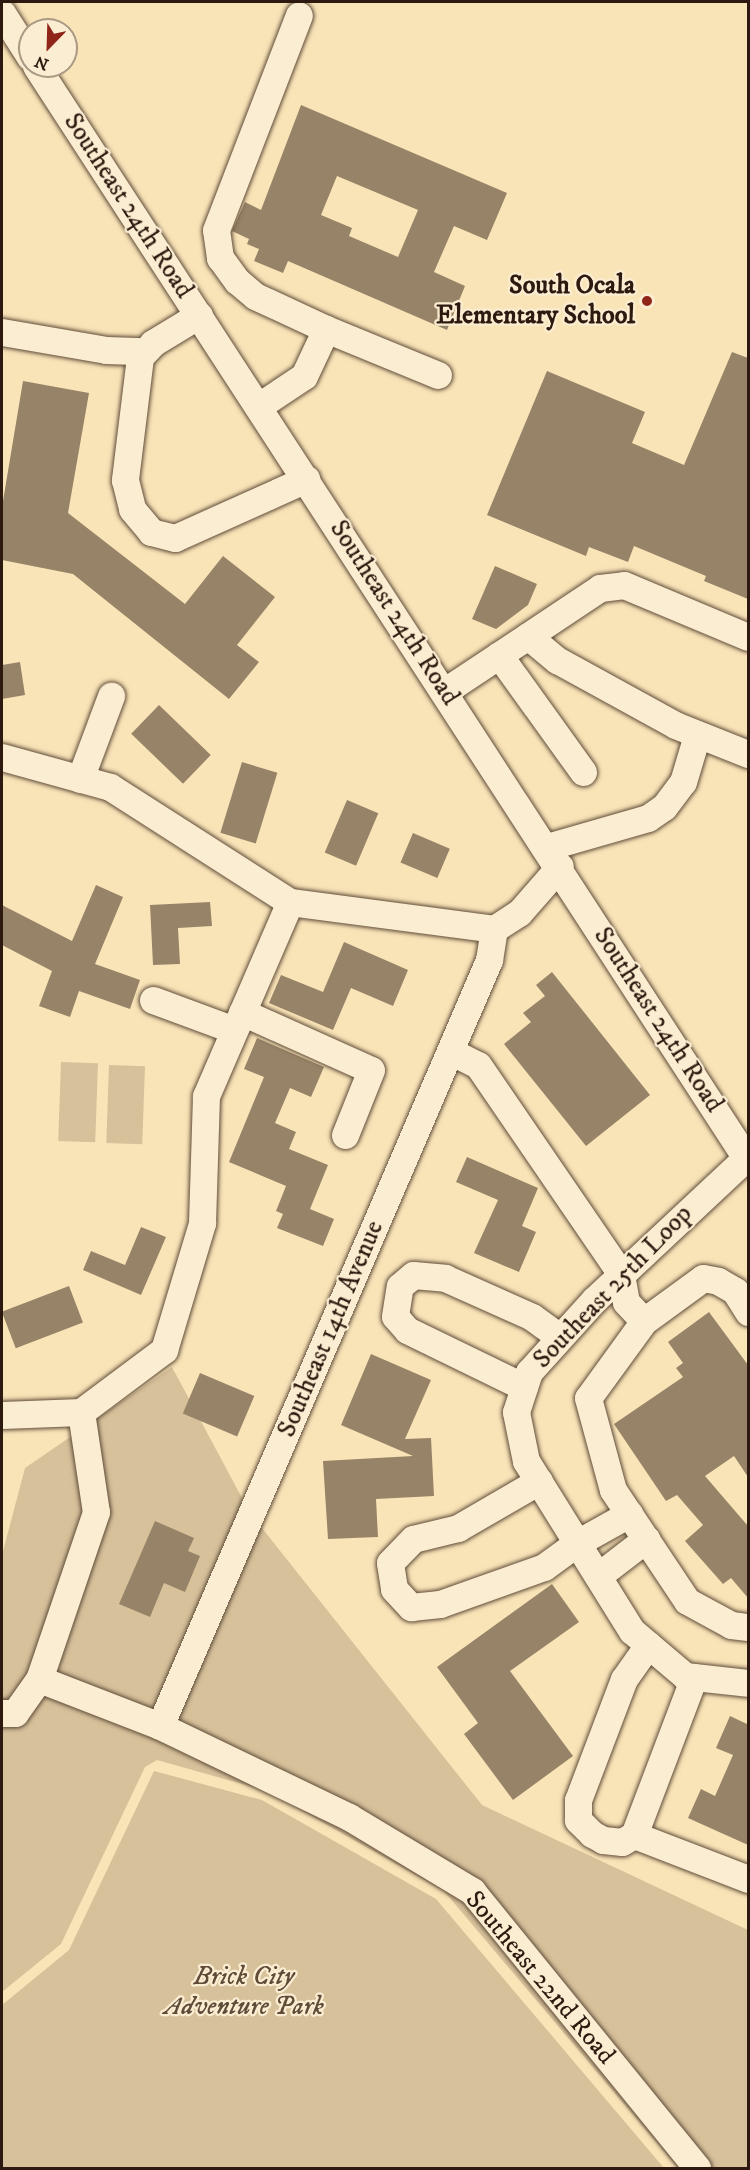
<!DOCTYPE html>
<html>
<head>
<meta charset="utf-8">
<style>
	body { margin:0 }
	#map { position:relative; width:750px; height:2170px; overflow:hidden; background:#f9e4b8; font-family:"IM FELL DW Pica",serif }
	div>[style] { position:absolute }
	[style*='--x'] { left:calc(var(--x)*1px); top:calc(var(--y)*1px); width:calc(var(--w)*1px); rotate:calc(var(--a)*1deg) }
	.green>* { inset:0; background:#d6c19b; transform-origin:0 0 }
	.building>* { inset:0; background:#978367; transform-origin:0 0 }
	.roads { filter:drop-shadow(0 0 2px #604c39) drop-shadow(0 0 2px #604c39) }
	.minor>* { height:27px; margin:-13.5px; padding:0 13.5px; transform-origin:13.5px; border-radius:13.5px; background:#fbedd1 }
	.dots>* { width:16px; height:16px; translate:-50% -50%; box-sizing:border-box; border:3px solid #fbedd1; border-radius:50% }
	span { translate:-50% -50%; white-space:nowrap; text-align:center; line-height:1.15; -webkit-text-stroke:4.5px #fbedd1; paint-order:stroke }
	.street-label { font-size:26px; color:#2d190f }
	.poi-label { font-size:26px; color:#2d190f; font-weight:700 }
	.right { translate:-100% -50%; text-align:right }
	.park-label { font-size:26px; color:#604b39; font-style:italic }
	.frame { position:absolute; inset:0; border:3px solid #2d190f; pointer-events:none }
	.north { position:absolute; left:18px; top:18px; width:60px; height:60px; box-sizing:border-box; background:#fbedd1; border:2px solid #a99883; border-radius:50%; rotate:203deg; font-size:16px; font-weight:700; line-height:24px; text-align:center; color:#2d190f }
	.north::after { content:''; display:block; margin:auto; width:21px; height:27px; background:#8f2418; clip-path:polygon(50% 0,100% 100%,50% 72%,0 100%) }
</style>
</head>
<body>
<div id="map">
	<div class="green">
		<i style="left:61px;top:1062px;width:37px;height:79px;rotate:2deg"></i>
		<i style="left:109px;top:1065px;width:36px;height:78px;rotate:2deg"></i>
		<i style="clip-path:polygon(172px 1367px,250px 1513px,482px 1805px,748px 1930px,748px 2168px,678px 2168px,444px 1891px,267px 1791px,157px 1760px,145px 1767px,61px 1944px,2px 1992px,2px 1555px,25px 1468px)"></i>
		<i style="clip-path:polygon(154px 1771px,262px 1800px,436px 1899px,664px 2168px,2px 2168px,2px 2005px,69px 1950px)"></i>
	</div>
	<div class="building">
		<i style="clip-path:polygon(evenodd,301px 105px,507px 193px,487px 240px,454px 226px,434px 272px,465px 286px,447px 330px,288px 261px,283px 273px,254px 261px,259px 249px,247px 244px,249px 239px,232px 231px,245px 202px,261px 210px,301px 105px,337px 176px,418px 210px,398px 257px,349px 236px,352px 228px,321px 215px,337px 176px)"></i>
		<i style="clip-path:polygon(732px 352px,748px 358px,748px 599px,704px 581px,706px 576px,634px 546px,628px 562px,589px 547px,586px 556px,487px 515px,547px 371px,645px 412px,632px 443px,684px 465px)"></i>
		<i style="clip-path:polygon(23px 381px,89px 393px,68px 513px,185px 604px,223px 556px,275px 597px,237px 645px,259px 662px,229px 699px,73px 574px,2px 560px,2px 507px)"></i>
		<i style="clip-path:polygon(495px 566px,537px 584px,528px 605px,496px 629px,472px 619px)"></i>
		<i style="clip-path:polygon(20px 662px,25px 695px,2px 699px,2px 665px)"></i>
		<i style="left:159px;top:705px;width:72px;height:40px;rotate:44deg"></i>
		<i style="left:242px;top:762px;width:37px;height:74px;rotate:17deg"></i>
		<i style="left:347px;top:800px;width:34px;height:57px;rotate:23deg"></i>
		<i style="left:413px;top:833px;width:40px;height:32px;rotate:23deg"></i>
		<i style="clip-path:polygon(96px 885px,123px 897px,95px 964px,140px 980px,130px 1009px,79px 991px,70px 1017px,39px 1006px,52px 971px,2px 945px,2px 905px,72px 941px)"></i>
		<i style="clip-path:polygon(210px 902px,212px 926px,178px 928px,180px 964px,153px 965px,150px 905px)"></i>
		<i style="clip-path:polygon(344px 942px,408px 970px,393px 1006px,351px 988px,333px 1030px,269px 1003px,281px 975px,323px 992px)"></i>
		<i style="clip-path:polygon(552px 972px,650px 1095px,586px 1146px,504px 1044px,531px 1022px,523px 1013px,545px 996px,536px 985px)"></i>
		<i style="clip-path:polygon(257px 1038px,324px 1067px,311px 1097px,290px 1088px,275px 1123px,296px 1132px,289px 1149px,328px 1165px,310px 1209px,334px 1219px,323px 1246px,277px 1228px,283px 1214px,276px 1211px,286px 1186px,229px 1162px,264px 1077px,244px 1069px)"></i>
		<i style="clip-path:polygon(467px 1157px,538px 1188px,522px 1226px,536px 1232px,519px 1272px,474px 1253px,498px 1200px,456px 1182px)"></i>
		<i style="clip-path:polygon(141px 1227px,166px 1237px,141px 1295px,83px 1270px,91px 1251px,125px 1265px)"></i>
		<i style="left:69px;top:1286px;width:39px;height:72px;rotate:69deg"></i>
		<i style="clip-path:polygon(709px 1312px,748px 1365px,748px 1477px,734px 1456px,705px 1476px,748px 1526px,748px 1598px,731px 1578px,723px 1584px,685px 1541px,703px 1525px,677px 1495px,666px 1501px,614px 1424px,683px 1377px,676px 1368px,683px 1363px,668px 1342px)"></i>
		<i style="clip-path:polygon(371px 1354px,431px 1380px,405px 1439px,431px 1438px,434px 1496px,376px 1499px,378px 1537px,328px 1539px,323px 1461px,413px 1456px,341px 1425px)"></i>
		<i style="left:200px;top:1373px;width:59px;height:44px;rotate:23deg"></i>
		<i style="clip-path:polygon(155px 1521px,194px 1538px,188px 1551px,200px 1556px,185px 1592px,164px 1583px,150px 1617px,119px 1604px)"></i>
		<i style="clip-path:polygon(552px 1584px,579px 1622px,510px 1671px,573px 1756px,513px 1800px,464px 1734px,478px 1723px,437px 1667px)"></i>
		<i style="clip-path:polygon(730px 1716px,747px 1724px,748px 1721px,748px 1845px,688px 1818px,701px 1789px,715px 1796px,733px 1755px,716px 1748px)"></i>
	</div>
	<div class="roads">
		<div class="minor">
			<i style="--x:2;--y:13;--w:52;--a:57.5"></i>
			<i style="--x:36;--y:66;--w:1306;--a:56.97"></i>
			<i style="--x:199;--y:315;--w:54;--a:148.7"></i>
			<i style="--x:153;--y:343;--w:19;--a:133"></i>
			<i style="--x:140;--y:357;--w:124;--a:97"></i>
			<i style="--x:125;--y:480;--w:30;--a:76"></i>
			<i style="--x:132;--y:509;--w:30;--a:50"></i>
			<i style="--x:151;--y:532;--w:25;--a:14"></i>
			<i style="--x:175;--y:538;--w:144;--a:-24.2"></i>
			<i style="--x:326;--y:329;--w:121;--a:22.3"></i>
			<i style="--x:2;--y:332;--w:106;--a:9.8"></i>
			<i style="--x:106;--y:350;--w:38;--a:2"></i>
			<i style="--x:259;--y:406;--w:54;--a:-33.7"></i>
			<i style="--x:304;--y:376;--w:52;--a:-64.9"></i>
			<i style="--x:326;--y:329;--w:78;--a:-155.1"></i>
			<i style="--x:255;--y:296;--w:23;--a:-140"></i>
			<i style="--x:237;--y:281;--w:29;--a:-126"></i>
			<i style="--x:220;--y:258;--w:28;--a:-98"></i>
			<i style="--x:216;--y:230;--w:230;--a:-68.9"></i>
			<i style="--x:528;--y:636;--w:38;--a:40"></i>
			<i style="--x:557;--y:660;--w:135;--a:28.8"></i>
			<i style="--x:675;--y:725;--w:79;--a:21.7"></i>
			<i style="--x:499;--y:655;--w:144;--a:54.3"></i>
			<i style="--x:445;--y:691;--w:186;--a:-33.6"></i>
			<i style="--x:600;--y:588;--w:24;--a:-7"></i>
			<i style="--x:624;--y:585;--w:134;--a:22.8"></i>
			<i style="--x:2;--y:757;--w:112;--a:15.5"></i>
			<i style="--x:110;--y:787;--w:214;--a:32.6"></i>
			<i style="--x:290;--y:902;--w:206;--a:7.5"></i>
			<i style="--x:494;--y:929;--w:30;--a:-33"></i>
			<i style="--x:519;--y:913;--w:62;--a:-48.9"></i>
			<i style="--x:80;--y:779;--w:89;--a:-69.5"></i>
			<i style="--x:547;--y:847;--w:105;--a:-16"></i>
			<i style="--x:648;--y:818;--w:19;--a:-35"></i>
			<i style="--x:664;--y:807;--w:31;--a:-53"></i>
			<i style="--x:683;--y:782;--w:49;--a:-73.4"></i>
			<i style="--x:153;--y:1000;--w:86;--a:20.3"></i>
			<i style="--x:242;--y:1012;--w:141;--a:24.2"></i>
			<i style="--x:371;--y:1070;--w:70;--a:111.8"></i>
			<i style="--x:450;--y:1051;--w:31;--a:27"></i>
			<i style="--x:478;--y:1065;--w:253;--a:55.6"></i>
			<i style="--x:621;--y:1274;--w:28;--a:80"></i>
			<i style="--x:626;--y:1302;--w:26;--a:47"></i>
			<i style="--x:644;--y:1321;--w:95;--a:126"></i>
			<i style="--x:588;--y:1398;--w:95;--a:74.8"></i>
			<i style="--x:613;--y:1490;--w:133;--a:56.3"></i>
			<i style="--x:687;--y:1601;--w:50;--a:28.6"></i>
			<i style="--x:731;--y:1625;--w:17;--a:7"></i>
			<i style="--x:748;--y:1156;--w:211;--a:136.9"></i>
			<i style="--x:594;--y:1300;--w:97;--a:132.1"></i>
			<i style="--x:529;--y:1372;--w:42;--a:108"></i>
			<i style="--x:516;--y:1412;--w:50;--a:78.5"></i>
			<i style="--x:526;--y:1461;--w:200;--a:58.1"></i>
			<i style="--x:632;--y:1631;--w:70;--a:40.3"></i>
			<i style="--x:685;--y:1676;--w:63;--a:6.3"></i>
			<i style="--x:644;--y:1321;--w:73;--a:-36.1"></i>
			<i style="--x:703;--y:1278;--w:15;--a:11"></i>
			<i style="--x:718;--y:1281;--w:20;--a:30"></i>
			<i style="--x:735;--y:1291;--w:25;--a:58"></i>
			<i style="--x:524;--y:1387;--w:130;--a:-154"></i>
			<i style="--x:407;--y:1330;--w:18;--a:-131"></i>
			<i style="--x:395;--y:1316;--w:30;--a:-81"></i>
			<i style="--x:400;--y:1286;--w:17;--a:-40"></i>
			<i style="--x:413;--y:1275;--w:32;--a:5"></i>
			<i style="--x:445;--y:1278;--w:95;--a:24.1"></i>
			<i style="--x:532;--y:1317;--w:34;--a:36"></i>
			<i style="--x:81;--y:1412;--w:101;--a:81.5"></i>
			<i style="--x:96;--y:1512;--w:176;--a:108.8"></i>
			<i style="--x:39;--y:1679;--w:130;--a:21.2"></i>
			<i style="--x:160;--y:1726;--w:210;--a:25.7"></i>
			<i style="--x:349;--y:1817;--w:144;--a:31"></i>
			<i style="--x:472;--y:1891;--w:357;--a:50.9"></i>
			<i style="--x:2;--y:1415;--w:79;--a:-2.2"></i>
			<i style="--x:81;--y:1412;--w:104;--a:-36.8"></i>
			<i style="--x:164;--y:1350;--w:133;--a:-73.3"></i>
			<i style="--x:202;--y:1223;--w:127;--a:-88.2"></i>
			<i style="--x:206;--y:1096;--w:211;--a:-66.6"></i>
			<i style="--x:539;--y:1481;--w:94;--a:149.9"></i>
			<i style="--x:458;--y:1528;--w:46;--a:166.3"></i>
			<i style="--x:413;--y:1539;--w:33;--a:134"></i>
			<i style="--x:390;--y:1563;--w:26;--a:81"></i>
			<i style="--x:394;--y:1589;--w:25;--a:47"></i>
			<i style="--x:411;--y:1607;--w:29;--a:-6"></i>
			<i style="--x:440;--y:1604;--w:110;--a:-19.6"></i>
			<i style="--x:544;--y:1567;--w:41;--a:-36"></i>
			<i style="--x:577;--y:1543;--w:60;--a:-29.1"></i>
			<i style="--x:598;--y:1576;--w:61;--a:-37.6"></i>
			<i style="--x:694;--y:1677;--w:169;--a:110.8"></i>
			<i style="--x:634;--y:1835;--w:122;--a:21.1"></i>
			<i style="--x:2;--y:1713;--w:13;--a:0"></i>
			<i style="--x:15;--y:1713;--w:42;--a:-54.8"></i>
			<i style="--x:160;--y:1726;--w:834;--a:-66.76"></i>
			<i style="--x:489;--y:960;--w:31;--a:-81"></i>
			<i style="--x:634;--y:1835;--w:14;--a:150"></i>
			<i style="--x:622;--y:1842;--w:19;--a:-174"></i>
			<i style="--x:603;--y:1840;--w:13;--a:-151"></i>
			<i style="--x:592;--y:1834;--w:20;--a:-135"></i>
			<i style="--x:578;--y:1820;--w:20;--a:-90"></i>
			<i style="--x:578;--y:1800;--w:129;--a:-69.2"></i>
			<i style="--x:624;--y:1679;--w:42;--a:-54.8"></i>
		</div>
	</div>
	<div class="dots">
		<i style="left:647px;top:301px;background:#8f2418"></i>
	</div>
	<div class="street-label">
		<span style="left:128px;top:206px;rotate:57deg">Southeast 24th Road</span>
		<span style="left:394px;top:613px;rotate:57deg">Southeast 24th Road</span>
		<span style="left:658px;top:1020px;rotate:57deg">Southeast 24th Road</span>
		<span style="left:613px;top:1287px;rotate:-46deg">Southeast 25th Loop</span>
		<span style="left:331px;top:1329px;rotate:-67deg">Southeast 14th Avenue</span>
		<span style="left:540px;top:1978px;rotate:50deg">Southeast 22nd Road</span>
	</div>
	<div class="poi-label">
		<span class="right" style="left:635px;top:301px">South Ocala<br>Elementary School</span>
	</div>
	<div class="park-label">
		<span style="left:244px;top:1992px">Brick City<br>Adventure Park</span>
	</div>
	<div class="frame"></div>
	<div class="north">N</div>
</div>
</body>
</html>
